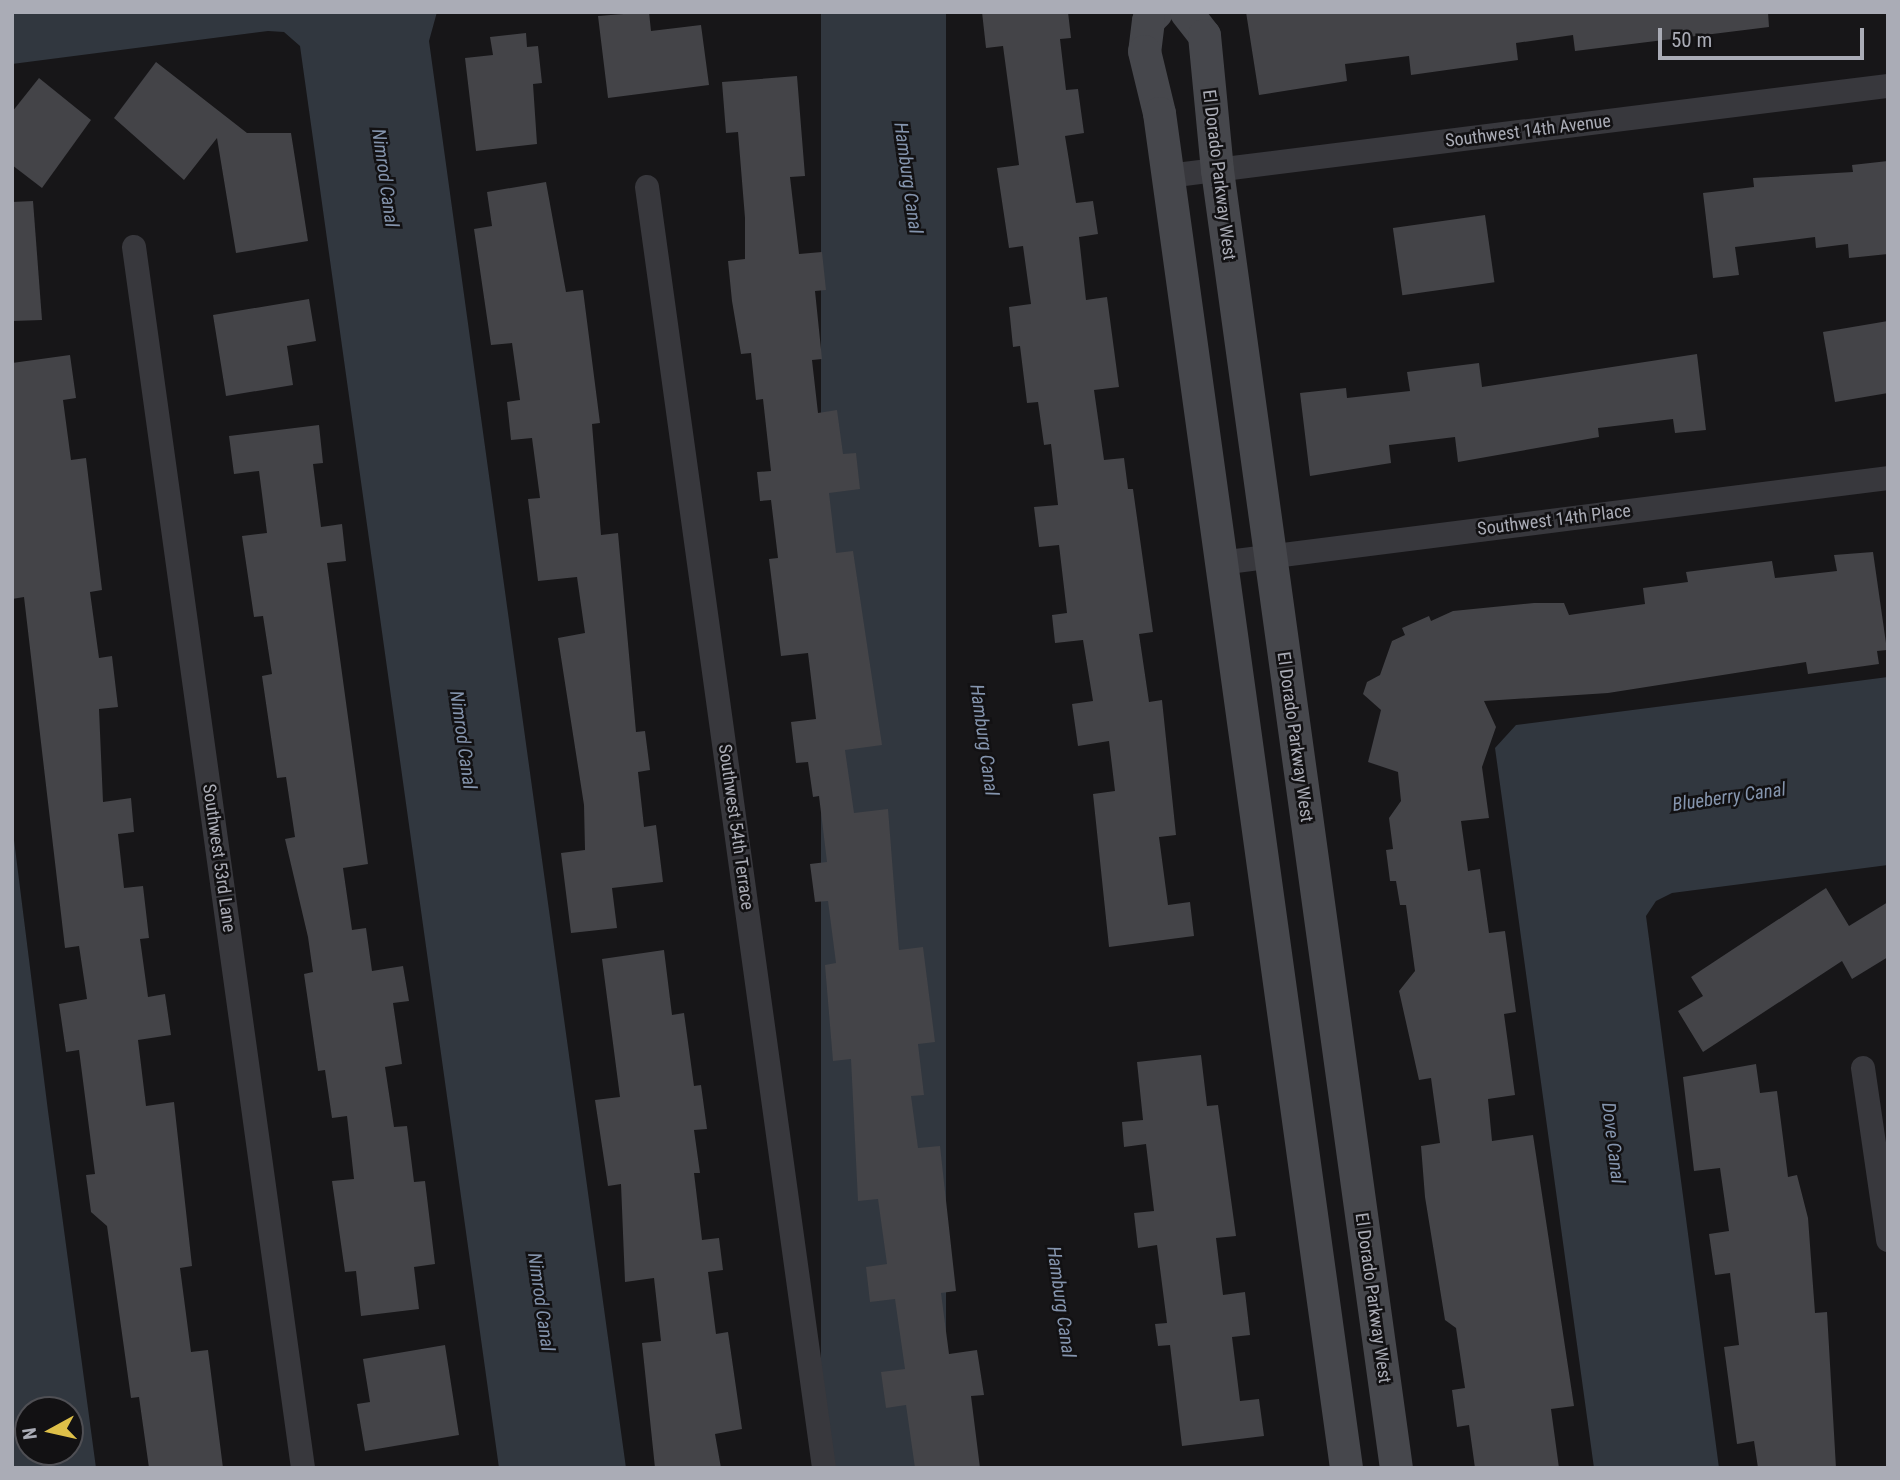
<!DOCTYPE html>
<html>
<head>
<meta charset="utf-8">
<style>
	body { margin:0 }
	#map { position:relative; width:1900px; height:1480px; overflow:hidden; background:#171618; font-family:"Roboto Condensed",sans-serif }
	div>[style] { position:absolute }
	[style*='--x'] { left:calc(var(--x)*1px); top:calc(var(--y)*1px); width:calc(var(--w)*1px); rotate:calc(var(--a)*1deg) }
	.water>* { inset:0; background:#31373f; transform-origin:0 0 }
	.building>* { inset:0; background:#444448; transform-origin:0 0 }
	.street>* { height:24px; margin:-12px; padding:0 12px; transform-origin:12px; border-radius:12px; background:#38383d }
	.secondary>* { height:33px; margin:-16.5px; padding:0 16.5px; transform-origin:16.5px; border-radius:16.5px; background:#46474c }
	span { translate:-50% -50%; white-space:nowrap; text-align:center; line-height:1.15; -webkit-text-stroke:5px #121113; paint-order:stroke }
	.street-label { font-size:18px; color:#aaacb6 }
	.water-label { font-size:19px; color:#8595ae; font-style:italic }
	.frame { position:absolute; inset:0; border:14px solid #aaacb6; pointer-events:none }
	.north { position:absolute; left:14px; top:1396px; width:70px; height:70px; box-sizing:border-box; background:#121113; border:2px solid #4f4f54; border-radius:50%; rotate:262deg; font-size:19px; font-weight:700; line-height:28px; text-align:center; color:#aaacb6 }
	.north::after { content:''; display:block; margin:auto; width:24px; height:32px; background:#dec049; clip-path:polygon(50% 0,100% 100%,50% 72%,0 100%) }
	.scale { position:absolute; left:1658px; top:28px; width:206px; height:32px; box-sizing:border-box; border:4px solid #aaacb6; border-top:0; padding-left:9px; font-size:21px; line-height:24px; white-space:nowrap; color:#aaacb6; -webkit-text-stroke:5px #121113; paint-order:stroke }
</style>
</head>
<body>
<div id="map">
	<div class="water">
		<i style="clip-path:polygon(12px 12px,437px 12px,429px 41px,626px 1468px,499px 1468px,300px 46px,284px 32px,268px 31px,12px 64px)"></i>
		<i style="left:821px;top:12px;width:125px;height:1470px"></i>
		<i style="clip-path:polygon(1888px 677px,1888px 865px,1672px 893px,1656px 901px,1646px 916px,1719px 1468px,1594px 1468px,1495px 748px,1516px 725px)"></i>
		<i style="clip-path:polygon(evenodd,12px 824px,48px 1111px,96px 1468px,12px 1468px,12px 824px,28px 1410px,70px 1410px,70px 1452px,28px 1452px,28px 1410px)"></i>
	</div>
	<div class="building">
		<i style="clip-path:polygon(649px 12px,651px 31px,701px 25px,709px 85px,608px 98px,598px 16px)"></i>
		<i style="clip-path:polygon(982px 12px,1068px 12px,1071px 38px,1060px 39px,1066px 90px,1078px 89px,1084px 133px,1065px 136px,1076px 203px,1093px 201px,1098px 234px,1079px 237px,1086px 300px,1107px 297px,1119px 387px,1094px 390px,1104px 460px,1124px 458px,1128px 489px,1133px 489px,1153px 632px,1139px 634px,1149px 702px,1162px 700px,1176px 835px,1159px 837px,1168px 905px,1190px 902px,1194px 936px,1109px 947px,1093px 794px,1115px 791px,1109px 741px,1078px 746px,1072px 704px,1093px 701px,1083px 640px,1055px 643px,1052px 615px,1067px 613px,1059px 545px,1039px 547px,1034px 507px,1058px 505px,1051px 444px,1044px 445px,1038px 402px,1027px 403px,1020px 346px,1013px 347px,1009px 307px,1031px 304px,1023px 246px,1009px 248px,997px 168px,1019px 165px,1003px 46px,986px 48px)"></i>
		<i style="clip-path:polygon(1246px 12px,1768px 12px,1769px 27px,1575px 51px,1573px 35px,1516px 43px,1518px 60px,1411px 75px,1409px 56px,1345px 64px,1347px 81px,1259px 95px)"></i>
		<i style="clip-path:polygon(526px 33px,527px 47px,538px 46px,542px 83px,533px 84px,537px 144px,476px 151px,465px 58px,493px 55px,490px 37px)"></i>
		<i style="clip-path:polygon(156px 62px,247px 133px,291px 133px,308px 241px,236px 253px,217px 138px,184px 180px,114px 118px)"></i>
		<i style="clip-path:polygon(797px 76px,805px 176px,790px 177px,799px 254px,822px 252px,826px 290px,815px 291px,822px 359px,812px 360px,818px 413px,837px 410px,843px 454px,856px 453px,860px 489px,829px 493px,836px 553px,853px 551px,882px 745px,845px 750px,854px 813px,888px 809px,899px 950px,923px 947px,935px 1042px,918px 1044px,924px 1095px,911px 1096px,918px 1148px,940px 1146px,956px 1291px,941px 1293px,949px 1354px,977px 1350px,984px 1395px,971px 1396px,980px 1468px,915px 1468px,906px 1405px,886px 1408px,881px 1372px,905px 1369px,895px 1299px,870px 1302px,866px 1267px,887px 1264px,878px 1199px,858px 1201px,851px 1059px,833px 1061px,825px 965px,836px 963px,828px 901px,815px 902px,810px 864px,827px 862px,819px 796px,813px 797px,808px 762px,796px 763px,791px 722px,816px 719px,808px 653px,781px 656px,769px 559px,778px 558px,771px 500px,760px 501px,757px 472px,771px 471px,763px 399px,756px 400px,751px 353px,741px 354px,732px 301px,728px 261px,745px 259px,745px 218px,738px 132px,726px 133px,722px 82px)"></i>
		<i style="clip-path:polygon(39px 78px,91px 120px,42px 188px,12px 165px,12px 112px)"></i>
		<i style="clip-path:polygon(1888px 161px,1888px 254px,1849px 258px,1848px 244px,1816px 248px,1815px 237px,1735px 247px,1739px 275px,1713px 278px,1703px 193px,1754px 187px,1753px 178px,1853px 172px,1852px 165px)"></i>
		<i style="clip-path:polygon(546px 182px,566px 292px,583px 290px,600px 423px,592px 424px,601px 535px,618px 533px,636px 732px,645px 731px,650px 770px,638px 772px,644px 827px,656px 825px,663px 882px,612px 888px,617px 928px,571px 933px,561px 853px,585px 850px,584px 805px,558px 638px,585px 633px,577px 577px,538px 581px,528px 499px,540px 498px,532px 438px,511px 440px,507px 402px,520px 400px,512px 343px,491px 345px,474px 229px,492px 226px,487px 192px)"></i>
		<i style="clip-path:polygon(33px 201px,42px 320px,12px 321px,12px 202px)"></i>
		<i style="left:1485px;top:215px;width:68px;height:93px;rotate:82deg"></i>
		<i style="clip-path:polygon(309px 299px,316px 341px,287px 346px,293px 385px,226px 396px,213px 315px)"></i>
		<i style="clip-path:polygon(1888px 321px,1888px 393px,1835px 402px,1823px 332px)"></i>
		<i style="clip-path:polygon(1697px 354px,1706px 430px,1675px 433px,1673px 419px,1598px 428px,1599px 437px,1458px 462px,1455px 437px,1389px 445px,1391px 463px,1310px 476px,1300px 393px,1346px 388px,1347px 398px,1410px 391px,1407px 372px,1479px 363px,1482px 387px)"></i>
		<i style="clip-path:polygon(70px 355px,76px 398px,63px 400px,71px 460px,86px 458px,102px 590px,90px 592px,99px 658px,112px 656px,118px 707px,99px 709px,103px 802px,131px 798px,134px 832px,118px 834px,124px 888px,143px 886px,149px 938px,140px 939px,148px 997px,165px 994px,171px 1035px,138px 1040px,146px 1106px,174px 1102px,192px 1266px,180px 1268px,191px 1352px,208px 1350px,223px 1468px,149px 1468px,139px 1397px,131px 1398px,107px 1226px,91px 1212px,86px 1175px,95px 1174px,79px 1050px,66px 1052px,59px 1004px,87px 999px,79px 946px,65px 948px,24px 597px,12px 599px,12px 363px)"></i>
		<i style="clip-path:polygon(319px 425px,323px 463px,313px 464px,321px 527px,342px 524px,346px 561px,327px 563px,368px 864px,343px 868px,352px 930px,366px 928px,372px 971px,403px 966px,409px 1001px,393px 1003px,402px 1064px,385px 1067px,394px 1127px,407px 1126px,414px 1182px,425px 1181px,435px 1264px,414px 1267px,419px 1309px,361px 1316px,356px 1271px,345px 1272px,332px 1181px,354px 1179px,347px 1116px,332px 1118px,325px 1070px,318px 1071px,304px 974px,313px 972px,308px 937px,285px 839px,295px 837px,286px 777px,277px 778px,262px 676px,272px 674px,263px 616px,254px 617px,242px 536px,267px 533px,259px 471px,234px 474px,229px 436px)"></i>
		<i style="clip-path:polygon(1873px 552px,1887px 650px,1877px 651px,1879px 664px,1808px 674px,1806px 662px,1608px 693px,1484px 701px,1496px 727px,1482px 767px,1489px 818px,1461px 821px,1468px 871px,1480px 869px,1489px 933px,1505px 931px,1516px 1012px,1504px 1014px,1515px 1095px,1488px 1099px,1492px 1141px,1533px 1135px,1574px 1406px,1551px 1409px,1559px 1468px,1475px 1468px,1469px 1425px,1457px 1427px,1452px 1390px,1465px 1388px,1456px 1328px,1445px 1320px,1425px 1197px,1421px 1146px,1440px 1143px,1431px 1078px,1419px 1080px,1399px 991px,1415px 971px,1406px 905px,1400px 905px,1396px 881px,1390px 881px,1386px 850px,1393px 849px,1389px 818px,1401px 801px,1398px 772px,1368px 762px,1381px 710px,1363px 694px,1367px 682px,1380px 675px,1392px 641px,1405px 635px,1402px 628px,1429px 616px,1431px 621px,1453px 611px,1534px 603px,1564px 603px,1569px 615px,1645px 604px,1643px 588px,1688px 582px,1686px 572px,1772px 561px,1775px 578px,1811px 574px,1837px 571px,1834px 555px)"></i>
		<i style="clip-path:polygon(1826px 888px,1849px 926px,1888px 902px,1888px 957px,1852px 979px,1842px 961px,1703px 1052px,1678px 1011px,1703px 996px,1691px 977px)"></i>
		<i style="clip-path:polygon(664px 950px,672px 1015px,684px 1013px,694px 1086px,701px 1085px,707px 1129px,694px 1130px,700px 1173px,694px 1173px,702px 1240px,719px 1238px,723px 1270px,708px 1272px,716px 1334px,728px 1332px,742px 1429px,715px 1434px,721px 1468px,655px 1468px,642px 1343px,661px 1341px,654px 1278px,625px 1282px,621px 1184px,608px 1186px,595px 1100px,620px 1097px,602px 959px)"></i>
		<i style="clip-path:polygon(1201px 1055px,1207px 1106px,1218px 1105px,1236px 1236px,1216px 1238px,1223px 1295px,1245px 1292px,1250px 1335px,1232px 1337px,1240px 1401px,1259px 1399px,1264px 1436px,1182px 1446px,1170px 1345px,1158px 1346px,1155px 1324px,1167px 1323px,1157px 1245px,1138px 1248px,1134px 1213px,1154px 1211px,1146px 1144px,1124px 1147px,1122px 1122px,1143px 1120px,1137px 1062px)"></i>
		<i style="clip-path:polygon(1756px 1064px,1760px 1093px,1777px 1091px,1788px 1177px,1797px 1175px,1808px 1218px,1815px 1313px,1827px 1312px,1836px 1468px,1758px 1468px,1754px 1441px,1737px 1444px,1724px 1347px,1739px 1345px,1730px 1273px,1715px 1275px,1709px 1234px,1729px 1231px,1720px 1168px,1694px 1171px,1683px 1077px)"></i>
		<i style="clip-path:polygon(445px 1345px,459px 1435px,365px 1451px,357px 1404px,370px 1402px,363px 1359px)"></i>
	</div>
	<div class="street">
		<i style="--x:1168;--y:176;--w:726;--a:-7.13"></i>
		<i style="--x:647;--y:187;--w:1293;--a:82.13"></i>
		<i style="--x:134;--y:247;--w:1233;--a:82.12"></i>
		<i style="--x:1220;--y:563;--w:673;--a:-7.25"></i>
		<i style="--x:1863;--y:1068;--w:174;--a:81.7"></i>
	</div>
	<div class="secondary">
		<i style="--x:1156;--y:12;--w:11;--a:135"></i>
		<i style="--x:1148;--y:20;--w:31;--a:97"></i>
		<i style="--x:1144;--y:51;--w:64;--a:76.4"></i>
		<i style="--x:1159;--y:113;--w:1368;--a:82.14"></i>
		<i style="--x:1186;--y:12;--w:29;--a:52"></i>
		<i style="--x:1204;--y:35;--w:136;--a:84.5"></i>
		<i style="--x:1217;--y:170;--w:1310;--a:82.15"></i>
	</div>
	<div class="street-label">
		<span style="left:1528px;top:131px;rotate:-7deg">Southwest 14th Avenue</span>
		<span style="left:1219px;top:175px;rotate:83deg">El Dorado Parkway West</span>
		<span style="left:1554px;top:520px;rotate:-7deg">Southwest 14th Place</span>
		<span style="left:1295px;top:737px;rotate:82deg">El Dorado Parkway West</span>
		<span style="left:736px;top:827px;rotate:82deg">Southwest 54th Terrace</span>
		<span style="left:219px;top:858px;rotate:82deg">Southwest 53rd Lane</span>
		<span style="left:1373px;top:1298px;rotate:82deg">El Dorado Parkway West</span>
	</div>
	<div class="water-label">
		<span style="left:385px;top:178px;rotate:82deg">Nimrod Canal</span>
		<span style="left:908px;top:178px;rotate:82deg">Hamburg Canal</span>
		<span style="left:463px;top:740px;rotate:82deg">Nimrod Canal</span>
		<span style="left:984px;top:740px;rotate:82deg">Hamburg Canal</span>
		<span style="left:1729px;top:797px;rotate:-8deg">Blueberry Canal</span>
		<span style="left:1613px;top:1143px;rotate:83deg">Dove Canal</span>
		<span style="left:541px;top:1302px;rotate:82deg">Nimrod Canal</span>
		<span style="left:1061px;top:1302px;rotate:82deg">Hamburg Canal</span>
	</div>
	<div class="frame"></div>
	<div class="north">N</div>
	<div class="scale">50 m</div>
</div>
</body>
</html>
